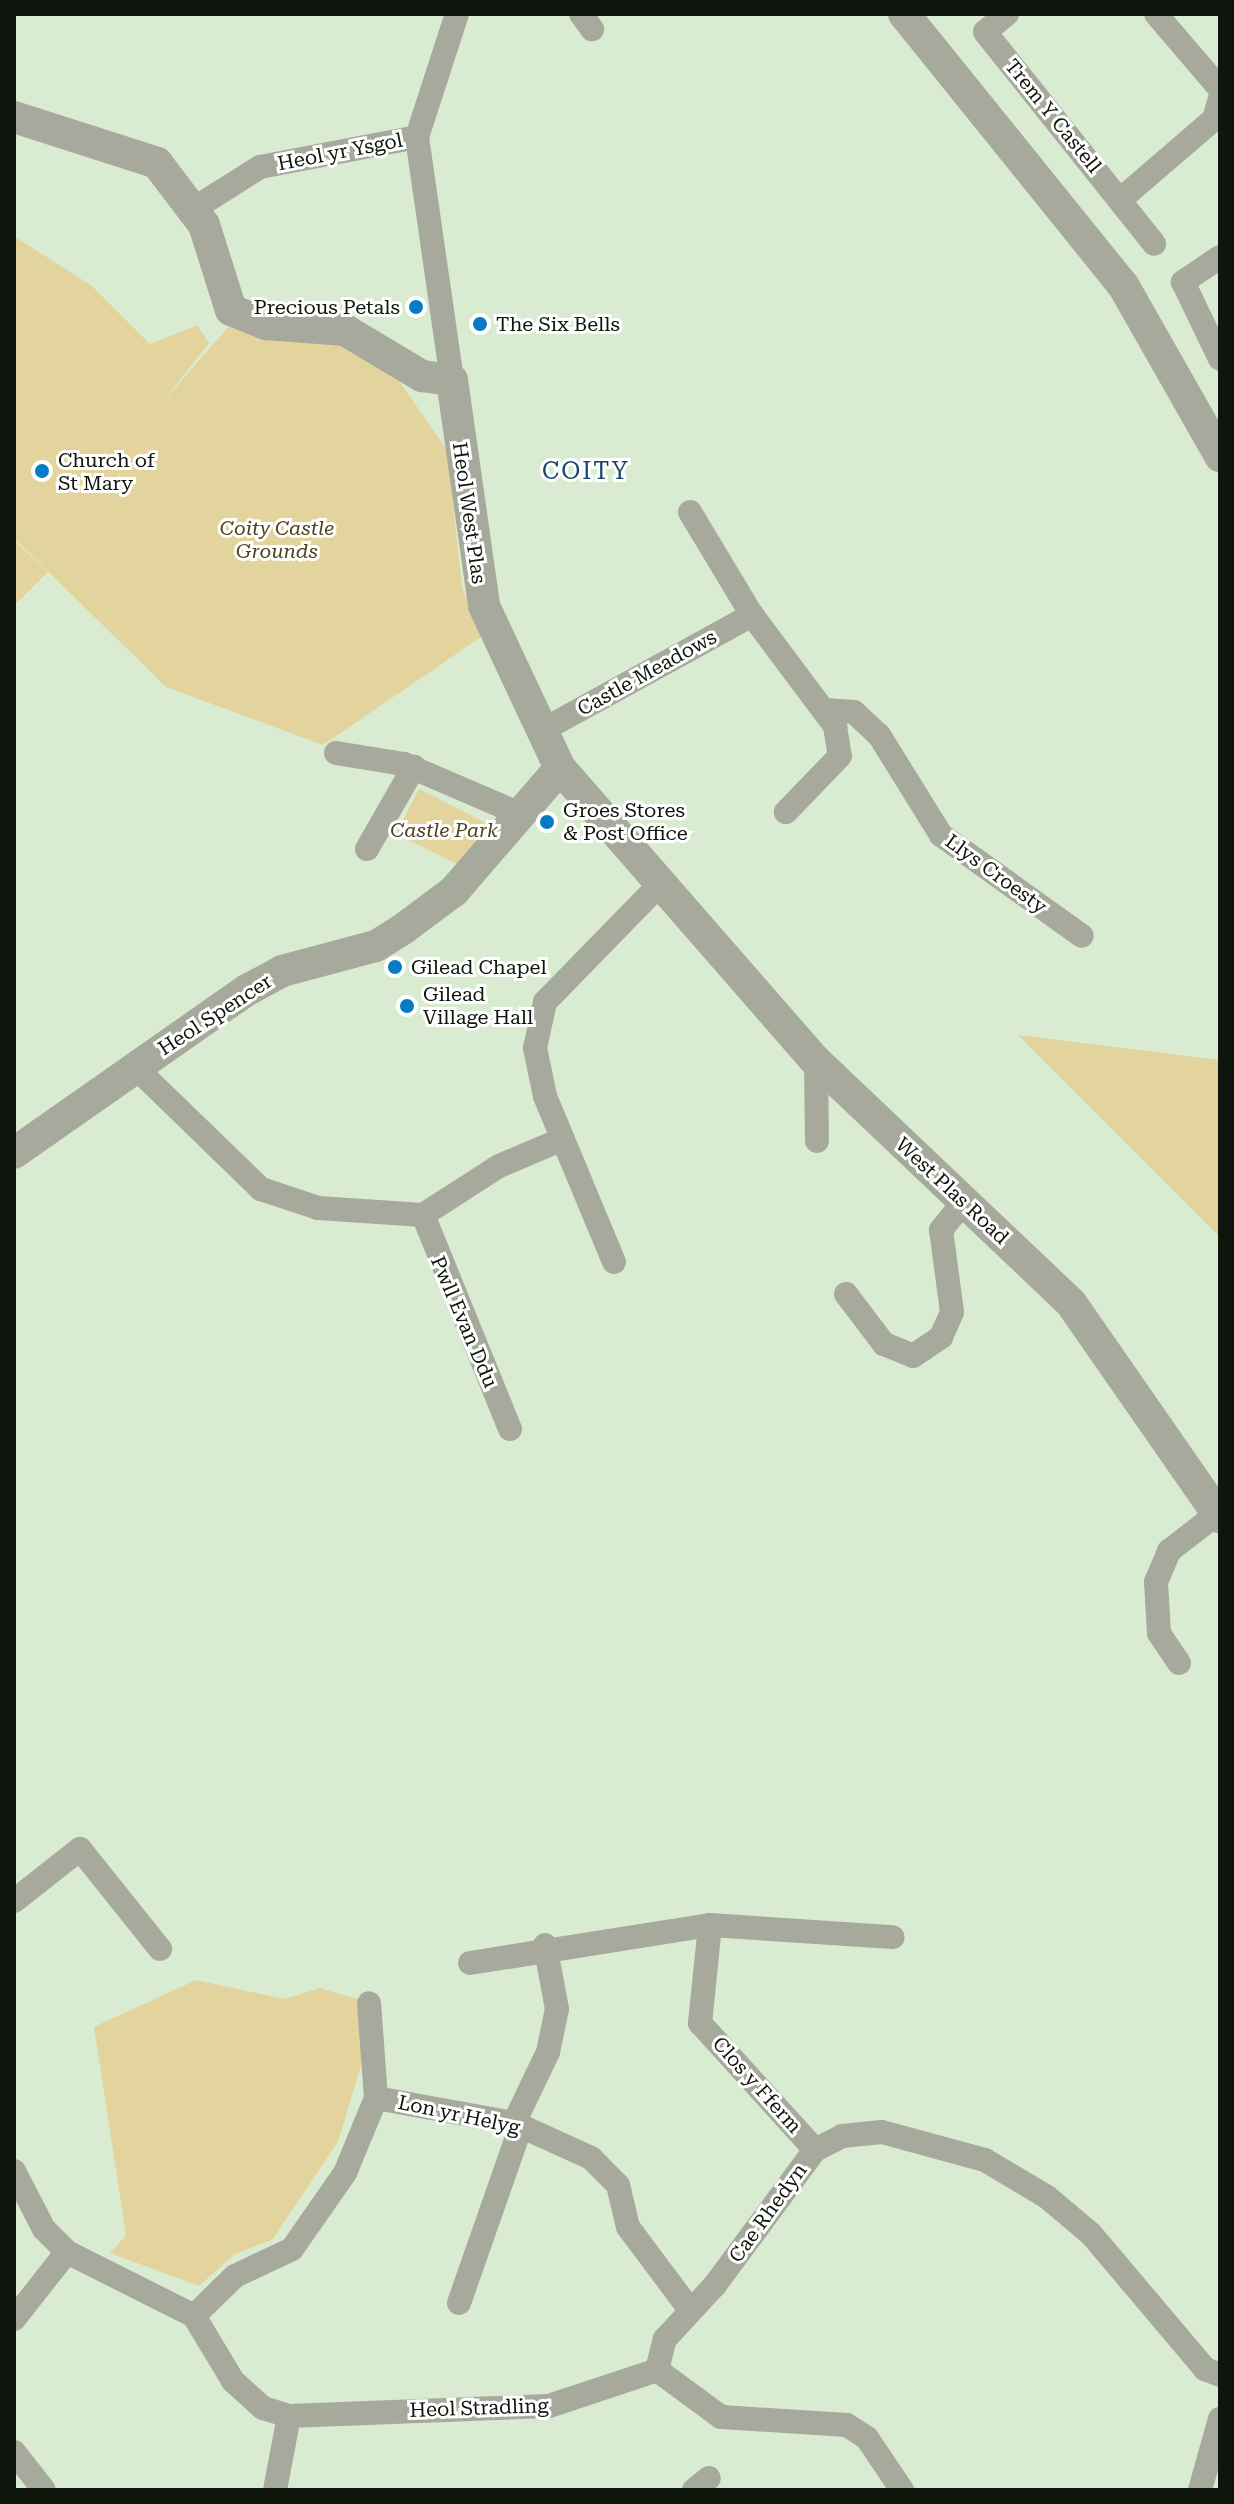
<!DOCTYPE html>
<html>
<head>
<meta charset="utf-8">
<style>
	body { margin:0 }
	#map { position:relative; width:1234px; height:2504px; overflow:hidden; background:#d9ecd2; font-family:"Roboto Serif",serif }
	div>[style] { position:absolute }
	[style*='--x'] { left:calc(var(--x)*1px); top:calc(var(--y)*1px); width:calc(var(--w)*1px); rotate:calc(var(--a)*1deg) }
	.green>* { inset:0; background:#e3d49d; transform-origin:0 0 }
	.minor>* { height:24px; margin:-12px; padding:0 12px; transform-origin:12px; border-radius:12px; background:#a6a99c }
	.tertiary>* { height:32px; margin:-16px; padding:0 16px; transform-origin:16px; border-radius:16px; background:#a6a99c }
	.dots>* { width:22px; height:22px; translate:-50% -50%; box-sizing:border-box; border:4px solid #fff; border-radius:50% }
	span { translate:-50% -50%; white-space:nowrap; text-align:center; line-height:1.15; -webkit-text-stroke:6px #fff; paint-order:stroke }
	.street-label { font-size:20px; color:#0e150c }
	.poi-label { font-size:20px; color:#0e150c }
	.right { translate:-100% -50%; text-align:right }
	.left { translate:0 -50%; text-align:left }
	.park-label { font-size:20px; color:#4d421b; font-style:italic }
	.quarter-label { font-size:24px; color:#164569; letter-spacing:2px }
	.frame { position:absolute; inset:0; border:16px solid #0e150c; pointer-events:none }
</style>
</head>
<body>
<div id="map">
	<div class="green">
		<i style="clip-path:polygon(14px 236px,92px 286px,150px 344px,197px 325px,209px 343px,161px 404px,230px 325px,340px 343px,395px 375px,447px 450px,462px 587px,481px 637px,323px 745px,166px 687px,14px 538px)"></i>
		<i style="clip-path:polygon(14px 540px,48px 572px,14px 606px)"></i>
		<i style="left:419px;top:789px;width:85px;height:50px;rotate:27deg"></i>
		<i style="clip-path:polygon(1018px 1035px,1220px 1060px,1220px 1237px)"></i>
		<i style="clip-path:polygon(196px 1980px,284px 1999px,320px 1988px,360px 2000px,362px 2062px,338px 2142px,272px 2240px,235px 2254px,199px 2286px,110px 2253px,126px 2235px,94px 2027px)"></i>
	</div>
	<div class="minor">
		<i style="--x:581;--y:14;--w:19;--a:54"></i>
		<i style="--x:1007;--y:14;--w:28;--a:141"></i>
		<i style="--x:985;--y:32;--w:271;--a:51.4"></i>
		<i style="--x:1156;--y:14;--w:99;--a:49.5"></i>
		<i style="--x:1121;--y:199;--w:123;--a:-40.7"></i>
		<i style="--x:1214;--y:119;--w:22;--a:-74"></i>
		<i style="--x:195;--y:208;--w:77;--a:-32.2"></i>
		<i style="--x:260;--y:167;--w:160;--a:-10.8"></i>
		<i style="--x:1220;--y:257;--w:45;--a:146"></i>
		<i style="--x:1183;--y:282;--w:85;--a:64.3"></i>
		<i style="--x:452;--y:380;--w:246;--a:-98.2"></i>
		<i style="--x:417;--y:137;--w:129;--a:-72"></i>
		<i style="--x:690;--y:512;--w:120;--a:59"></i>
		<i style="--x:752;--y:615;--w:139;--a:53.2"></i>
		<i style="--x:835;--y:726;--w:30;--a:81"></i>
		<i style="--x:840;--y:756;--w:78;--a:134"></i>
		<i style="--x:824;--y:710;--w:30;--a:4"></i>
		<i style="--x:854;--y:712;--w:34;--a:43"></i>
		<i style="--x:879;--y:735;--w:118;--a:58.2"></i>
		<i style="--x:941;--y:835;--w:173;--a:35.6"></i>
		<i style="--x:541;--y:731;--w:241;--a:-28.8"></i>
		<i style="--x:336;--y:753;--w:69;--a:9.2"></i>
		<i style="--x:404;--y:764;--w:124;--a:23.3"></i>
		<i style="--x:367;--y:849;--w:95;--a:-60.2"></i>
		<i style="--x:816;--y:1061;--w:80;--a:89.3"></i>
		<i style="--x:136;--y:1068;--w:174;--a:44.1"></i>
		<i style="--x:261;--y:1189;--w:60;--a:18.4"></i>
		<i style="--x:318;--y:1208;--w:105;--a:3.8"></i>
		<i style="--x:614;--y:1262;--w:180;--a:-112.6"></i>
		<i style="--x:545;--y:1096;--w:49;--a:-101.8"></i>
		<i style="--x:535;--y:1048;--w:47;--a:-77.7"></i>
		<i style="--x:545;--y:1002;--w:166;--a:-45.7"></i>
		<i style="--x:846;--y:1294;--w:63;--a:52.8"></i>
		<i style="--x:884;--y:1344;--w:31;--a:22"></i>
		<i style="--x:913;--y:1356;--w:34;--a:-34"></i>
		<i style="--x:941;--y:1337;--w:27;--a:-66"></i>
		<i style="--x:952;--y:1312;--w:83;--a:-97.6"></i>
		<i style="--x:941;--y:1230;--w:33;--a:-51"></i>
		<i style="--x:510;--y:1429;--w:231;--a:-112.1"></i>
		<i style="--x:423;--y:1215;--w:90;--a:-32.8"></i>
		<i style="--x:499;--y:1166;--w:69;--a:-22.9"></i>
		<i style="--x:1179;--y:1663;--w:36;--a:-124"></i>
		<i style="--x:1159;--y:1633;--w:51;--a:-93.4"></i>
		<i style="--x:1156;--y:1582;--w:34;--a:-67"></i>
		<i style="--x:1169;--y:1551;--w:62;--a:-37.8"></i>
		<i style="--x:14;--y:1901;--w:84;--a:-38.2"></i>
		<i style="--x:80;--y:1849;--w:128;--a:51.3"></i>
		<i style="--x:710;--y:1925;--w:99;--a:95.8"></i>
		<i style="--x:700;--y:2023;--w:171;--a:47.8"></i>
		<i style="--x:470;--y:1963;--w:243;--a:-9"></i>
		<i style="--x:710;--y:1925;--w:183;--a:3.8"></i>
		<i style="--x:376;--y:2098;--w:140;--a:10.3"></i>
		<i style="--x:514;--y:2123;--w:85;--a:24.4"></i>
		<i style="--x:591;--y:2158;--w:38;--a:45"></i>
		<i style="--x:618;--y:2185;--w:43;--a:76.6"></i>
		<i style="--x:628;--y:2227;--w:104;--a:53.2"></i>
		<i style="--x:514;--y:2123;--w:79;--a:-64.4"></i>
		<i style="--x:548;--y:2052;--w:44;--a:-78.2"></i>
		<i style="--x:557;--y:2009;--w:65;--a:-100.6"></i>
		<i style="--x:14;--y:2171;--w:65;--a:62.7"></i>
		<i style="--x:44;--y:2229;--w:33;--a:45"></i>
		<i style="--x:67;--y:2252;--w:142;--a:26.7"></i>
		<i style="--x:194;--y:2316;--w:76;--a:59"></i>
		<i style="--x:233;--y:2381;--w:40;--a:42"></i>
		<i style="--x:263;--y:2408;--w:27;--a:17"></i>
		<i style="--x:289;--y:2416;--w:260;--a:-2.2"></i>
		<i style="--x:549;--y:2406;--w:114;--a:-18.4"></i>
		<i style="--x:657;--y:2370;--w:79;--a:36.3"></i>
		<i style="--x:721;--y:2417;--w:126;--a:3.6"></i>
		<i style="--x:847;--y:2425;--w:24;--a:33"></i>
		<i style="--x:867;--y:2438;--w:63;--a:56.1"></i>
		<i style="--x:459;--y:2303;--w:188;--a:-70.7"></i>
		<i style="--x:194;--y:2316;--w:57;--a:-44.3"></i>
		<i style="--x:235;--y:2276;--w:63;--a:-25.3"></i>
		<i style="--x:292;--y:2249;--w:93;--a:-55.1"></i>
		<i style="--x:345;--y:2173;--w:81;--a:-67.5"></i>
		<i style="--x:376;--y:2098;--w:95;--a:-94.2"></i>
		<i style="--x:14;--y:2319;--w:85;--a:-51.7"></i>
		<i style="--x:657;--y:2370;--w:32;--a:-76"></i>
		<i style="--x:665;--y:2339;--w:74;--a:-47.2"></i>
		<i style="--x:715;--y:2285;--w:168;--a:-53.5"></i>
		<i style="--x:815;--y:2150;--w:30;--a:-27"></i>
		<i style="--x:842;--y:2136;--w:40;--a:-5.7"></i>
		<i style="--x:882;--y:2132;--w:107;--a:15.2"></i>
		<i style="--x:985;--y:2160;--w:72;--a:30.8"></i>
		<i style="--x:1047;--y:2197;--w:57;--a:40.1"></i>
		<i style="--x:1091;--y:2234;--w:177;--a:49.8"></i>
		<i style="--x:1205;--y:2369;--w:16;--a:22"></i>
		<i style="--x:14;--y:2452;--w:48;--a:51.7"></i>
		<i style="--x:275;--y:2490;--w:75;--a:-79.3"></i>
		<i style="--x:694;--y:2490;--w:19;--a:-39"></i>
		<i style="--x:1200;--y:2490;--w:74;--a:-74.3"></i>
	</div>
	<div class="tertiary">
		<i style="--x:904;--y:14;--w:348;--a:51.1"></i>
		<i style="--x:1123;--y:285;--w:197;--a:60.4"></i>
		<i style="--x:14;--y:117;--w:150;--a:17.8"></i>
		<i style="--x:157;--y:163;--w:78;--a:52.8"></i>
		<i style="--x:204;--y:225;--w:89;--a:72.4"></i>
		<i style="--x:231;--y:310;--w:38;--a:22"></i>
		<i style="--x:266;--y:324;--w:79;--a:4.3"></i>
		<i style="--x:345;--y:330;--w:90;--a:30.9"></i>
		<i style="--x:422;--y:376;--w:30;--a:8"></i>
		<i style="--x:452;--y:380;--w:228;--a:81.9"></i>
		<i style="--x:484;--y:606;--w:179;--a:64.9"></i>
		<i style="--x:560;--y:768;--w:389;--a:48.9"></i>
		<i style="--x:816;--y:1061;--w:352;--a:43.5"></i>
		<i style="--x:1071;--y:1303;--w:261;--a:55.2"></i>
		<i style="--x:14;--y:1153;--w:284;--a:-35"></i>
		<i style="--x:247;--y:990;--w:40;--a:-28"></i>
		<i style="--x:282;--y:971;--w:97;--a:-14.9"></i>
		<i style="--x:376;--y:946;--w:32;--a:-32"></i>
		<i style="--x:403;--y:929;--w:64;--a:-36.7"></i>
		<i style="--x:454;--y:891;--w:162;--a:-49.2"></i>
	</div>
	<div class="dots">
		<i style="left:416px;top:307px;background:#047cc5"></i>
		<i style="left:480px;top:324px;background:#047cc5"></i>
		<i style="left:42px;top:471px;background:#047cc5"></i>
		<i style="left:547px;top:822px;background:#047cc5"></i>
		<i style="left:395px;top:967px;background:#047cc5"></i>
		<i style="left:407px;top:1006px;background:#047cc5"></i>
	</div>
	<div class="street-label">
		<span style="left:1053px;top:116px;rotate:51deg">Trem Y Castell</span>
		<span style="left:340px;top:152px;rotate:-11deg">Heol yr Ysgol</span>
		<span style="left:469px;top:513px;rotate:82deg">Heol West Plas</span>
		<span style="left:647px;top:673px;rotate:-29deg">Castle Meadows</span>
		<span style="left:996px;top:874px;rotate:36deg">Llys Croesty</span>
		<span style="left:215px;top:1015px;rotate:-33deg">Heol Spencer</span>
		<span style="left:952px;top:1191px;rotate:43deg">West Plas Road</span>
		<span style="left:464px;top:1322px;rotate:67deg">Pwll Evan Ddu</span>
		<span style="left:757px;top:2085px;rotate:48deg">Clos y Fferm</span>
		<span style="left:459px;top:2115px;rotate:12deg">Lon yr Helyg</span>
		<span style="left:768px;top:2213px;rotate:-54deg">Cae Rhedyn</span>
		<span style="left:479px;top:2408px;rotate:-2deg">Heol Stradling</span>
	</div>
	<div class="poi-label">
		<span class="right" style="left:400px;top:307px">Precious Petals</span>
		<span class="left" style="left:496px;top:324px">The Six Bells</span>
		<span class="left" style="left:58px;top:472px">Church of<br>St Mary</span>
		<span class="left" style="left:563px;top:822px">Groes Stores<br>&amp; Post Office</span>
		<span class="left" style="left:411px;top:967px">Gilead Chapel</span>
		<span class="left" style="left:423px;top:1006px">Gilead<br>Village Hall</span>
	</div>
	<div class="park-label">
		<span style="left:277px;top:540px">Coity Castle<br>Grounds</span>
		<span style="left:444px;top:830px">Castle Park</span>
	</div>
	<div class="quarter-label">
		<span style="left:586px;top:472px">COITY</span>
	</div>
	<div class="frame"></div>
</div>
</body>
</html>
